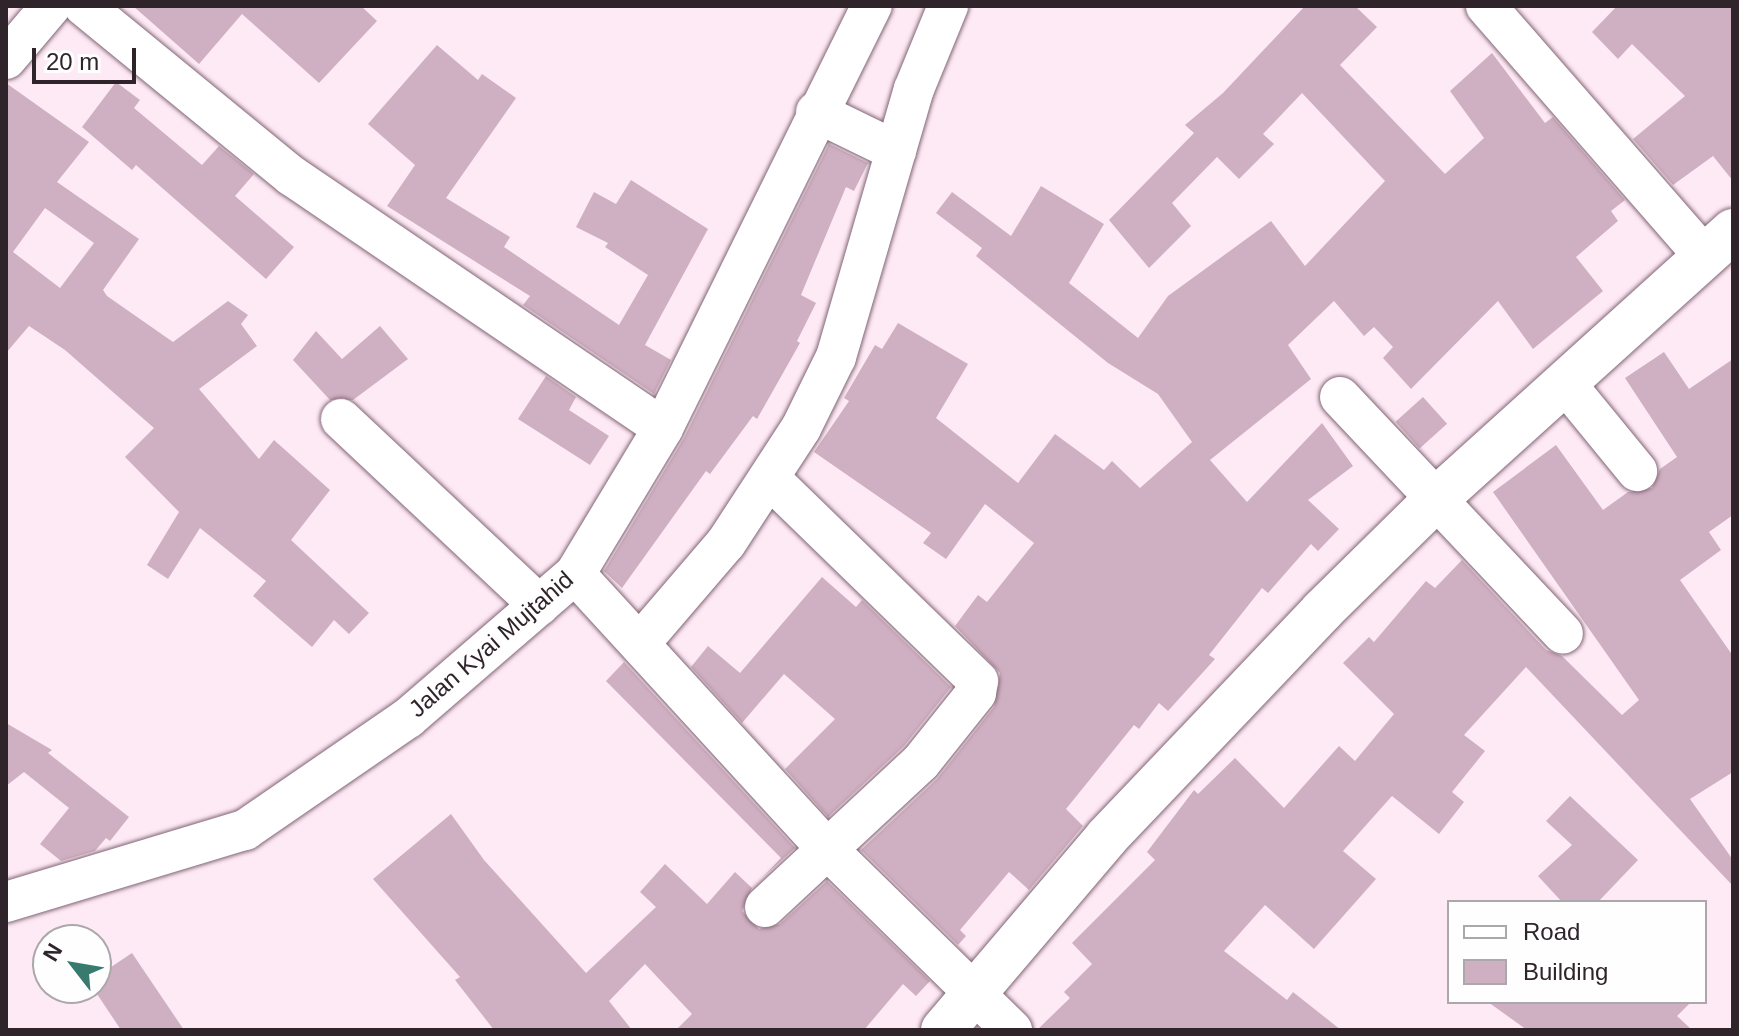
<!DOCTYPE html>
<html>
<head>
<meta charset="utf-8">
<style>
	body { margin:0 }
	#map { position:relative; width:1739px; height:1036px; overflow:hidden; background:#feeaf5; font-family:Helvetica,sans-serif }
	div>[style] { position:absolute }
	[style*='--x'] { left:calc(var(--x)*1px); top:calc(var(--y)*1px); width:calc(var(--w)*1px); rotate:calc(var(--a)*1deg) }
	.building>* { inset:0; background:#cfb0c2; transform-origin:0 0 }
	.roads { filter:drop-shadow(0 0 2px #816575) drop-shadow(0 0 2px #816575) }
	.street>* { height:40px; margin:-20px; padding:0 20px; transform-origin:20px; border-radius:20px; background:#fff }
	.secondary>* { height:44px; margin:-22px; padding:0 22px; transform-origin:22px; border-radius:22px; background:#fff }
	span { translate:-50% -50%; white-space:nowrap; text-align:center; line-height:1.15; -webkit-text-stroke:6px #fefefe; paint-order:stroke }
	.street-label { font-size:24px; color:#30242b }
	.frame { position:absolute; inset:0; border:8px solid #30242b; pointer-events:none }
	.legend { position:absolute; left:1447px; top:900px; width:260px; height:104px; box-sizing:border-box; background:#fefefe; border:2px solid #aca7aa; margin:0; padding:10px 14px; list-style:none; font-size:24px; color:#30242b }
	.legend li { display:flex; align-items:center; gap:16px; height:40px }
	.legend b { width:40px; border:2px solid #aca7aa }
	.north { position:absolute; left:32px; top:924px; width:80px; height:80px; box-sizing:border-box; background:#fefefe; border:2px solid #aca7aa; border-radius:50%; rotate:301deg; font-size:22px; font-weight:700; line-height:32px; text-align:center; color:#30242b }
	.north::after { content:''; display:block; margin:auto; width:28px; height:36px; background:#387b6e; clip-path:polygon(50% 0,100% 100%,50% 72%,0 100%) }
	.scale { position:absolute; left:32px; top:48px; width:104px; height:36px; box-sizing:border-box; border:4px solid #30242b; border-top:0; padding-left:10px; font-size:24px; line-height:28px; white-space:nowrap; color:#30242b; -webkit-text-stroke:6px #fefefe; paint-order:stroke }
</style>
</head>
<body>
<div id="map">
	<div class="building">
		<i style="clip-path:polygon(133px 6px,361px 6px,377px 21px,319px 83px,242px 14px,199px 64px)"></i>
		<i style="clip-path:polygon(1305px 6px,1355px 6px,1377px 27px,1340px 65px,1445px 174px,1484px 138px,1450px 91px,1492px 53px,1545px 123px,1553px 117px,1625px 200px,1611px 211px,1618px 221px,1576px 257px,1603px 291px,1533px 349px,1498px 301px,1411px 389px,1383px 358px,1393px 347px,1374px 327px,1364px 336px,1334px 301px,1288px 345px,1311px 379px,1210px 460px,1247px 502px,1322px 423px,1353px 466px,1308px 500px,1339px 529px,1318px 551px,1311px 544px,1268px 593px,1262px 588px,1209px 655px,1215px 659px,1168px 711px,1159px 703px,1139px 729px,1134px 725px,1066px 809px,1083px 826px,1029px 890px,1009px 872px,960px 930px,966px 936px,958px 945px,861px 850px,937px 779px,994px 707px,1000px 673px,955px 626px,978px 595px,987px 602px,1034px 543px,985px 504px,946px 559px,923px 543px,931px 533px,814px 452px,849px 401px,844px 398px,875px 345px,882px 349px,898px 323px,968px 364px,936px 418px,1018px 483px,1055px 434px,1104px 470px,1112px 461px,1140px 488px,1192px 442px,1158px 394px,1108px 363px,976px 256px,982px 248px,936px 213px,952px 192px,1011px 236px,1041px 186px,1104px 224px,1069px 283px,1138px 338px,1168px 296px,1271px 221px,1305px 266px,1385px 181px,1302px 93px,1263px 134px,1274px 144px,1239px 179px,1217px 157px,1172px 203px,1191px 226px,1149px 268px,1109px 220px,1194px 133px,1185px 125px,1223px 93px)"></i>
		<i style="clip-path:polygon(1617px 6px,1733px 6px,1733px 181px,1713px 156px,1673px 185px,1633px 139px,1685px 96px,1632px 44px,1618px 59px,1592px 32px)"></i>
		<i style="clip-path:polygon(437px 45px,478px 80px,482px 74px,516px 98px,446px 198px,510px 237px,504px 247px,619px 325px,648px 275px,605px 247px,608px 243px,576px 227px,594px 192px,616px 204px,631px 180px,708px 229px,645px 345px,671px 360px,654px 394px,523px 305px,530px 296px,387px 206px,415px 165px,368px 124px)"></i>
		<i style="clip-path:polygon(116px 82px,140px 100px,134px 108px,202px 165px,219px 146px,254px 174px,235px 196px,294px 247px,266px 279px,136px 165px,132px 170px,82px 127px)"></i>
		<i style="clip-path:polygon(evenodd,6px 83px,89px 142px,57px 182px,139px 239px,103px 290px,107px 296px,173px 342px,228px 301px,248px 315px,241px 324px,257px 346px,199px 389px,259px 459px,274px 440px,330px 490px,291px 540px,369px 613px,349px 634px,334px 620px,312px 647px,253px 596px,266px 581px,200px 528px,168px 579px,147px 565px,179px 512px,125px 457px,154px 428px,65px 350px,29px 326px,6px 353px,6px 83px,45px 208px,94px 243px,60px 288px,13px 252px,45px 208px)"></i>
		<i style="clip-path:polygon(829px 144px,868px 163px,854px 191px,846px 187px,801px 295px,816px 303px,797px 341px,800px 343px,757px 419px,753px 416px,710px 474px,706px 471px,622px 588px,604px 571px,684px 438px)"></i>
		<i style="clip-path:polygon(380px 326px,408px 359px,353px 400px,330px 400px,293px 360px,316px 331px,342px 359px)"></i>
		<i style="clip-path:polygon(1664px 352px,1689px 389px,1733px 359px,1733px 515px,1709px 532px,1721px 550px,1680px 580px,1733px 656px,1733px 772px,1690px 799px,1733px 860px,1733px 886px,1526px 667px,1464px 735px,1485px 751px,1452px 792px,1464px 802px,1439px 834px,1392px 796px,1343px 851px,1376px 879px,1314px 949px,1265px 905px,1224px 951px,1287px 1000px,1293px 992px,1341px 1030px,1037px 1030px,1070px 998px,1064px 992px,1092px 964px,1072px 943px,1155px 860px,1147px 852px,1194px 790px,1198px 794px,1235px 758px,1284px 808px,1339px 746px,1355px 761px,1394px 714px,1343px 663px,1369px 637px,1374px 642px,1426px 581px,1435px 588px,1462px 560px,1546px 650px,1562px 656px,1622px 715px,1639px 700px,1493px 492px,1556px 445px,1603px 510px,1628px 492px,1652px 488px,1660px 469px,1677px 457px,1625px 378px)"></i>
		<i style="clip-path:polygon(546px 376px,576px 397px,569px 410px,609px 436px,590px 465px,518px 419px)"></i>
		<i style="left:1423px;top:397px;width:36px;height:37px;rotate:48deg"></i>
		<i style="clip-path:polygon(822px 577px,856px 607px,862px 600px,951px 687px,904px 746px,828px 817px,785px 769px,835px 719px,784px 674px,742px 723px,691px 667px,708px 646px,740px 673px)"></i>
		<i style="clip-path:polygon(624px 662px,795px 848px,764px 876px,781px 858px,606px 681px)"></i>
		<i style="clip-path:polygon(6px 723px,52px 750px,48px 753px,129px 817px,110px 841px,106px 838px,95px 851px,61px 861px,40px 844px,69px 808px,24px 772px,6px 786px)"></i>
		<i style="clip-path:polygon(1570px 796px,1638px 860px,1598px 902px,1562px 902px,1538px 876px,1572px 845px,1546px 821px)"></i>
		<i style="clip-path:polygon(451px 814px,484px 860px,586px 973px,656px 907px,640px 892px,665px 864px,707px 904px,735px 872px,752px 888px,742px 911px,759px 929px,780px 924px,827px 881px,930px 981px,916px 996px,903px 984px,864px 1030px,676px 1030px,692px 1014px,645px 964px,609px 1001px,632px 1030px,494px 1030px,455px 980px,460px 977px,373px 879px)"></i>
		<i style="clip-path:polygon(132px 953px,184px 1030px,121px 1030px,93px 988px,96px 977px)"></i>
		<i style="clip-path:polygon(1488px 1002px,1691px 1002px,1677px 1016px,1692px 1030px,1527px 1030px)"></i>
	</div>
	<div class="roads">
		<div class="street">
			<i style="--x:84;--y:6;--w:269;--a:39.3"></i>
			<i style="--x:292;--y:176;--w:448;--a:34.2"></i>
			<i style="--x:1486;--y:6;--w:333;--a:48.9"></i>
			<i style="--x:6;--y:59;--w:70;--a:-49.7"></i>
			<i style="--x:816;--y:112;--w:89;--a:26"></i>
			<i style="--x:1565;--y:383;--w:114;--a:50.7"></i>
			<i style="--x:1340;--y:397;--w:325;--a:46.7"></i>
			<i style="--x:341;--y:419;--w:272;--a:43.2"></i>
			<i style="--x:575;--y:574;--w:370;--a:47.5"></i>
			<i style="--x:825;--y:847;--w:262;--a:44.4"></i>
			<i style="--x:641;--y:642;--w:130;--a:-49.4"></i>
			<i style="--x:726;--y:543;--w:137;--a:-56.9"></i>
			<i style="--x:801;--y:428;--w:79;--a:-63.8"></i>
			<i style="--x:836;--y:357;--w:279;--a:-73.8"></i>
			<i style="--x:914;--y:89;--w:90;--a:-67.7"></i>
			<i style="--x:6;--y:902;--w:250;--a:-16.8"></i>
			<i style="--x:245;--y:830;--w:198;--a:-34.5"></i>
			<i style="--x:408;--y:718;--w:221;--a:-40.8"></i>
			<i style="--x:575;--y:574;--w:170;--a:-58.9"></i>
			<i style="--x:663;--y:428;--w:471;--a:-63.7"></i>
			<i style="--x:765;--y:907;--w:213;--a:-42.9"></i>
			<i style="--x:921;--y:762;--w:88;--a:-51.4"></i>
			<i style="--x:976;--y:693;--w:12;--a:-81"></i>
			<i style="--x:978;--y:681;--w:290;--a:-135.8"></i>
		</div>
		<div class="secondary">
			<i style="--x:943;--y:1030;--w:253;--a:-49.6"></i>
			<i style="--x:1107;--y:837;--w:312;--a:-46.4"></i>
			<i style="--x:1322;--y:611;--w:157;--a:-44.5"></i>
			<i style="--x:1434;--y:501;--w:403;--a:-42.1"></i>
		</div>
	</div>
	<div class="street-label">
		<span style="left:491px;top:644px;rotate:-41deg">Jalan Kyai Mujtahid</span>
	</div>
	<div class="frame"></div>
	<ul class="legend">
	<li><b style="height:10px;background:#fff"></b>Road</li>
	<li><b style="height:22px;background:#cfb0c2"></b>Building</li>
	</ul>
	<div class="north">N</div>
	<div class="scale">20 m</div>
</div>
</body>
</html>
